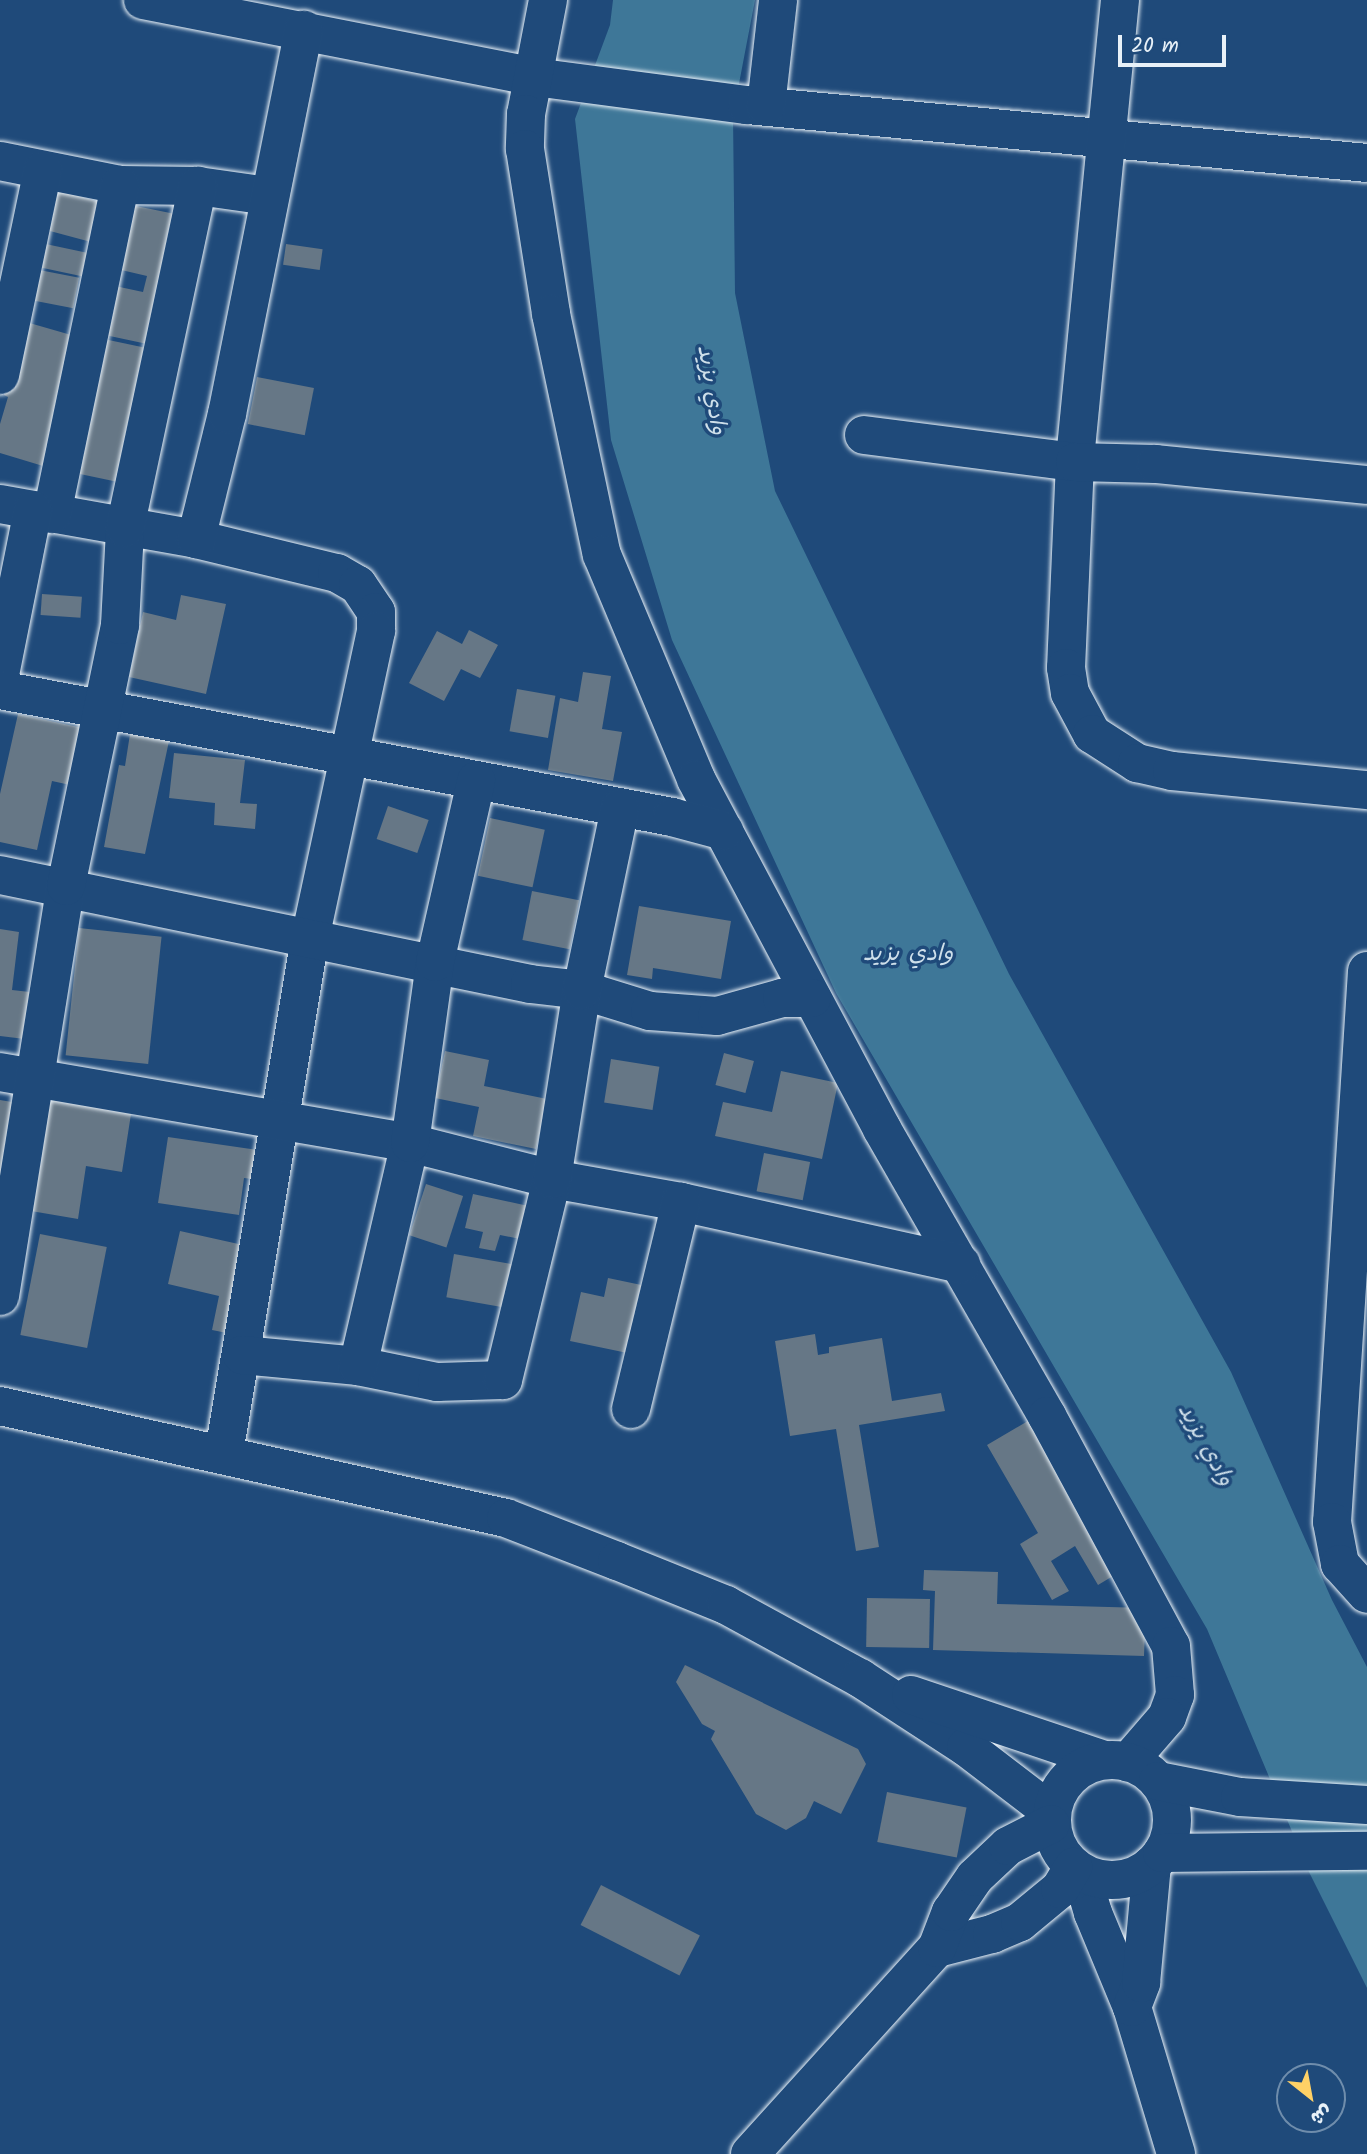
<!DOCTYPE html>
<html>
<head>
<meta charset="utf-8">
<style>
	body { margin:0 }
	#map { position:relative; width:1367px; height:2154px; overflow:hidden; background:#1f4a7a; font-family:Kalam,"Playpen Sans Arabic",sans-serif }
	div>[style] { position:absolute }
	[style*='--x'] { left:calc(var(--x)*1px); top:calc(var(--y)*1px); width:calc(var(--w)*1px); rotate:calc(var(--a)*1deg) }
	.water>* { inset:0; background:#3e7798 }
	.building>* { inset:0; background:#667786; transform-origin:0 0 }
	.roads { filter:drop-shadow(0 0 2px #e8f1f8) drop-shadow(0 0 2px #e8f1f8) }
	.minor>* { height:38px; margin:-19px; padding:0 19px; transform-origin:19px; border-radius:19px; background:#1f4a7a }
	.major>* { height:38px; margin:-19px; padding:0 19px; transform-origin:19px; border-radius:19px; background:#1f4a7a }
	.major>.ring { margin:-19px; padding:0; box-sizing:content-box; background:none; border:38px solid #1f4a7a; border-radius:50% }
	span { translate:-50% -50%; white-space:nowrap; text-align:center; line-height:1.15; -webkit-text-stroke:7px #1f4a7a; paint-order:stroke }
	.water-label { font-size:23px; color:#cedfea; font-style:italic }
	.north { position:absolute; left:1276px; top:2063px; width:70px; height:70px; box-sizing:border-box; background:#1f4a7a; border:2px solid #6f8dac; border-radius:50%; rotate:149deg; font-size:19px; font-weight:700; line-height:28px; text-align:center; color:#e8f1f8 }
	.north::after { content:''; display:block; margin:auto; width:24px; height:32px; background:#ffd166; clip-path:polygon(50% 0,100% 100%,50% 72%,0 100%) }
	.scale { position:absolute; left:1118px; top:35px; width:108px; height:32px; box-sizing:border-box; border:4px solid #e8f1f8; border-top:0; padding-left:9px; font-size:21px; line-height:24px; white-space:nowrap; color:#e8f1f8; -webkit-text-stroke:5px #1f4a7a; paint-order:stroke }
</style>
</head>
<body>
<div id="map">
	<div class="water">
		<i style="clip-path:polygon(613px 0,755px 0,733px 115px,735px 293px,775px 491px,1009px 974px,1231px 1372px,1332px 1600px,1367px 1667px,1367px 1988px,1309px 1872px,1207px 1629px,836px 993px,672px 640px,611px 440px,575px 119px,610px 25px)"></i>
	</div>
	<div class="building">
		<i style="left:55px;top:190px;width:55px;height:41px;rotate:15deg"></i>
		<i style="clip-path:polygon(131px 205px,180px 215px,152px 345px,105px 335px,115px 286px,143px 292px,147px 276px,117px 269px)"></i>
		<i style="left:41px;top:243px;width:48px;height:24px;rotate:12deg"></i>
		<i style="left:286px;top:244px;width:37px;height:21px;rotate:8deg"></i>
		<i style="left:34px;top:269px;width:46px;height:31px;rotate:11deg"></i>
		<i style="clip-path:polygon(26px 322px,85px 339px,53px 469px,0 453px,0 424px,8px 397px,4px 395px)"></i>
		<i style="left:99px;top:338px;width:57px;height:137px;rotate:12deg"></i>
		<i style="left:257px;top:377px;width:58px;height:48px;rotate:11deg"></i>
		<i style="left:42px;top:594px;width:40px;height:21px;rotate:4deg"></i>
		<i style="clip-path:polygon(181px 595px,226px 604px,206px 694px,129px 677px,143px 612px,176px 620px)"></i>
		<i style="clip-path:polygon(469px 630px,498px 645px,480px 678px,461px 669px,444px 701px,409px 683px,437px 631px,462px 644px)"></i>
		<i style="clip-path:polygon(583px 672px,611px 676px,602px 729px,622px 732px,613px 781px,548px 770px,560px 698px,578px 702px)"></i>
		<i style="left:517px;top:689px;width:39px;height:43px;rotate:10deg"></i>
		<i style="clip-path:polygon(18px 714px,97px 731px,84px 788px,52px 781px,37px 850px,0 842px,0 794px)"></i>
		<i style="clip-path:polygon(130px 734px,169px 741px,145px 854px,104px 847px,119px 765px,125px 766px)"></i>
		<i style="clip-path:polygon(174px 753px,245px 760px,240px 803px,257px 804px,255px 829px,214px 825px,215px 803px,169px 798px)"></i>
		<i style="left:388px;top:806px;width:43px;height:35px;rotate:19deg"></i>
		<i style="left:490px;top:818px;width:56px;height:59px;rotate:12deg"></i>
		<i style="left:532px;top:891px;width:48px;height:50px;rotate:11deg"></i>
		<i style="clip-path:polygon(639px 906px,731px 921px,721px 979px,653px 968px,652px 979px,627px 975px)"></i>
		<i style="left:79px;top:928px;width:83px;height:128px;rotate:6deg"></i>
		<i style="clip-path:polygon(0 929px,19px 932px,12px 990px,39px 993px,33px 1040px,0 1036px)"></i>
		<i style="clip-path:polygon(445px 1051px,489px 1060px,484px 1086px,547px 1099px,536px 1149px,473px 1136px,479px 1107px,435px 1098px)"></i>
		<i style="left:724px;top:1053px;width:31px;height:33px;rotate:15deg"></i>
		<i style="left:611px;top:1059px;width:49px;height:44px;rotate:9deg"></i>
		<i style="clip-path:polygon(781px 1071px,838px 1083px,822px 1159px,715px 1136px,723px 1102px,772px 1112px)"></i>
		<i style="clip-path:polygon(0 1100px,18px 1103px,0 1217px)"></i>
		<i style="clip-path:polygon(49px 1100px,131px 1114px,122px 1172px,86px 1166px,78px 1219px,31px 1211px)"></i>
		<i style="clip-path:polygon(168px 1137px,265px 1151px,261px 1180px,244px 1178px,239px 1215px,158px 1203px)"></i>
		<i style="left:764px;top:1153px;width:47px;height:39px;rotate:11deg"></i>
		<i style="left:426px;top:1184px;width:39px;height:54px;rotate:18deg"></i>
		<i style="clip-path:polygon(473px 1194px,533px 1207px,525px 1240px,500px 1235px,495px 1251px,479px 1248px,483px 1232px,465px 1228px)"></i>
		<i style="clip-path:polygon(180px 1231px,252px 1247px,232px 1334px,212px 1330px,219px 1296px,168px 1284px)"></i>
		<i style="left:40px;top:1234px;width:68px;height:103px;rotate:11deg"></i>
		<i style="left:454px;top:1254px;width:69px;height:44px;rotate:10deg"></i>
		<i style="clip-path:polygon(608px 1278px,651px 1287px,637px 1355px,570px 1341px,581px 1292px,604px 1297px)"></i>
		<i style="clip-path:polygon(815px 1334px,818px 1355px,829px 1353px,829px 1347px,882px 1338px,892px 1401px,941px 1393px,945px 1411px,859px 1425px,879px 1547px,856px 1551px,836px 1429px,790px 1436px,775px 1341px)"></i>
		<i style="clip-path:polygon(1028px 1421px,1118px 1573px,1098px 1585px,1075px 1546px,1051px 1561px,1069px 1591px,1052px 1600px,1020px 1544px,1038px 1533px,987px 1445px)"></i>
		<i style="clip-path:polygon(924px 1570px,998px 1572px,997px 1604px,1146px 1608px,1144px 1656px,933px 1650px,935px 1591px,923px 1590px)"></i>
		<i style="left:867px;top:1598px;width:63px;height:49px;rotate:1deg"></i>
		<i style="clip-path:polygon(685px 1665px,858px 1749px,866px 1764px,841px 1814px,814px 1801px,806px 1818px,786px 1830px,756px 1814px,711px 1739px,715px 1731px,702px 1724px,676px 1682px)"></i>
		<i style="left:887px;top:1792px;width:81px;height:51px;rotate:11deg"></i>
		<i style="left:601px;top:1885px;width:111px;height:45px;rotate:27deg"></i>
	</div>
	<div class="roads">
		<div class="minor">
			<i style="--x:143;--y:0;--w:399;--a:11.1"></i>
			<i style="--x:534;--y:77;--w:215;--a:7.5"></i>
			<i style="--x:747;--y:105;--w:623;--a:5.34"></i>
			<i style="--x:548;--y:0;--w:116;--a:100.9"></i>
			<i style="--x:526;--y:114;--w:35;--a:92"></i>
			<i style="--x:525;--y:149;--w:167;--a:81"></i>
			<i style="--x:551;--y:314;--w:246;--a:78.1"></i>
			<i style="--x:602;--y:555;--w:243;--a:67.2"></i>
			<i style="--x:696;--y:779;--w:396;--a:62"></i>
			<i style="--x:882;--y:1129;--w:331;--a:60.1"></i>
			<i style="--x:1047;--y:1416;--w:261;--a:61.7"></i>
			<i style="--x:1171;--y:1646;--w:49;--a:85.3"></i>
			<i style="--x:1175;--y:1695;--w:23;--a:110"></i>
			<i style="--x:1167;--y:1717;--w:60;--a:130.9"></i>
			<i style="--x:1120;--y:0;--w:464;--a:95.6"></i>
			<i style="--x:1075;--y:462;--w:206;--a:92.5"></i>
			<i style="--x:1066;--y:668;--w:25;--a:81"></i>
			<i style="--x:1070;--y:693;--w:47;--a:61.8"></i>
			<i style="--x:1092;--y:734;--w:54;--a:32.8"></i>
			<i style="--x:1137;--y:763;--w:36;--a:13"></i>
			<i style="--x:1172;--y:771;--w:196;--a:5.6"></i>
			<i style="--x:766;--y:106;--w:107;--a:-83.5"></i>
			<i style="--x:0;--y:161;--w:122;--a:11.3"></i>
			<i style="--x:120;--y:185;--w:78;--a:0.7"></i>
			<i style="--x:198;--y:186;--w:71;--a:8.1"></i>
			<i style="--x:0;--y:375;--w:209;--a:-78.2"></i>
			<i style="--x:864;--y:435;--w:213;--a:7.3"></i>
			<i style="--x:1075;--y:462;--w:81;--a:1.4"></i>
			<i style="--x:1156;--y:464;--w:212;--a:5.7"></i>
			<i style="--x:0;--y:504;--w:199;--a:10.1"></i>
			<i style="--x:196;--y:539;--w:145;--a:13.6"></i>
			<i style="--x:337;--y:573;--w:24;--a:30"></i>
			<i style="--x:358;--y:585;--w:32;--a:56"></i>
			<i style="--x:376;--y:612;--w:19;--a:90"></i>
			<i style="--x:376;--y:631;--w:314;--a:102.1"></i>
			<i style="--x:310;--y:938;--w:522;--a:99.48"></i>
			<i style="--x:52;--y:514;--w:336;--a:-78.3"></i>
			<i style="--x:196;--y:539;--w:129;--a:-76.1"></i>
			<i style="--x:227;--y:414;--w:392;--a:-78.7"></i>
			<i style="--x:0;--y:675;--w:168;--a:-78.7"></i>
			<i style="--x:0;--y:690;--w:684;--a:10.7"></i>
			<i style="--x:672;--y:817;--w:54;--a:15.1"></i>
			<i style="--x:0;--y:875;--w:541;--a:11.62"></i>
			<i style="--x:530;--y:984;--w:52;--a:6.6"></i>
			<i style="--x:582;--y:990;--w:71;--a:17.2"></i>
			<i style="--x:650;--y:1011;--w:67;--a:4.3"></i>
			<i style="--x:717;--y:1016;--w:67;--a:-15.5"></i>
			<i style="--x:782;--y:998;--w:30;--a:0"></i>
			<i style="--x:1367;--y:971;--w:552;--a:93.63"></i>
			<i style="--x:1332;--y:1522;--w:43;--a:79.2"></i>
			<i style="--x:1340;--y:1564;--w:40;--a:48"></i>
			<i style="--x:0;--y:1072;--w:416;--a:9.8"></i>
			<i style="--x:410;--y:1143;--w:146;--a:14.2"></i>
			<i style="--x:552;--y:1179;--w:131;--a:10.1"></i>
			<i style="--x:681;--y:1202;--w:287;--a:12.5"></i>
			<i style="--x:0;--y:1296;--w:415;--a:-80.9"></i>
			<i style="--x:66;--y:886;--w:267;--a:-78.3"></i>
			<i style="--x:120;--y:625;--w:97;--a:-87"></i>
			<i style="--x:125;--y:528;--w:350;--a:-78"></i>
			<i style="--x:242;--y:1355;--w:117;--a:5.4"></i>
			<i style="--x:358;--y:1366;--w:81;--a:11.4"></i>
			<i style="--x:437;--y:1382;--w:66;--a:-1.7"></i>
			<i style="--x:503;--y:1380;--w:207;--a:-76.3"></i>
			<i style="--x:552;--y:1179;--w:191;--a:-81"></i>
			<i style="--x:582;--y:990;--w:186;--a:-78.2"></i>
			<i style="--x:358;--y:1366;--w:229;--a:-76.9"></i>
			<i style="--x:410;--y:1143;--w:183;--a:-82.1"></i>
			<i style="--x:435;--y:962;--w:186;--a:-77.2"></i>
			<i style="--x:631;--y:1409;--w:213;--a:-76.4"></i>
			<i style="--x:1081;--y:1872;--w:43;--a:73.7"></i>
			<i style="--x:1093;--y:1913;--w:102;--a:67.5"></i>
			<i style="--x:1132;--y:2007;--w:153;--a:73.3"></i>
			<i style="--x:1132;--y:2007;--w:26;--a:-69"></i>
			<i style="--x:1141;--y:1983;--w:119;--a:-84.7"></i>
		</div>
		<div class="major">
			<i style="--x:0;--y:1406;--w:518;--a:12.48"></i>
			<i style="--x:506;--y:1518;--w:119;--a:21.2"></i>
			<i style="--x:617;--y:1561;--w:118;--a:22"></i>
			<i style="--x:726;--y:1605;--w:153;--a:28.6"></i>
			<i style="--x:860;--y:1678;--w:126;--a:33.1"></i>
			<i style="--x:966;--y:1747;--w:107;--a:37.4"></i>
			<i style="--x:911;--y:1695;--w:204;--a:18.6"></i>
			<i class="ring" style="left:1052px;top:1760px;width:82px;height:82px"></i>
			<i style="--x:1158;--y:1781;--w:84;--a:11"></i>
			<i style="--x:1240;--y:1797;--w:127;--a:3.6"></i>
			<i style="--x:1162;--y:1853;--w:205;--a:-0.6"></i>
			<i style="--x:937;--y:1948;--w:57;--a:-14.3"></i>
			<i style="--x:992;--y:1934;--w:30;--a:-23"></i>
			<i style="--x:1020;--y:1922;--w:52;--a:-39.5"></i>
			<i style="--x:1060;--y:1889;--w:26;--a:-59"></i>
			<i style="--x:750;--y:2154;--w:278;--a:-47.8"></i>
			<i style="--x:937;--y:1948;--w:39;--a:-69"></i>
			<i style="--x:951;--y:1912;--w:42;--a:-55.6"></i>
			<i style="--x:975;--y:1877;--w:45;--a:-43.2"></i>
			<i style="--x:1008;--y:1846;--w:48;--a:-27.1"></i>
		</div>
	</div>
	<div class="water-label">
		<span style="left:711px;top:390px;rotate:81deg">وادي يزيد</span>
		<span style="left:908px;top:954px">وادي يزيد</span>
		<span style="left:1205px;top:1445px;rotate:61deg">وادي يزيد</span>
	</div>
	<div class="north">ش</div>
	<div class="scale">20 m</div>
</div>
</body>
</html>
